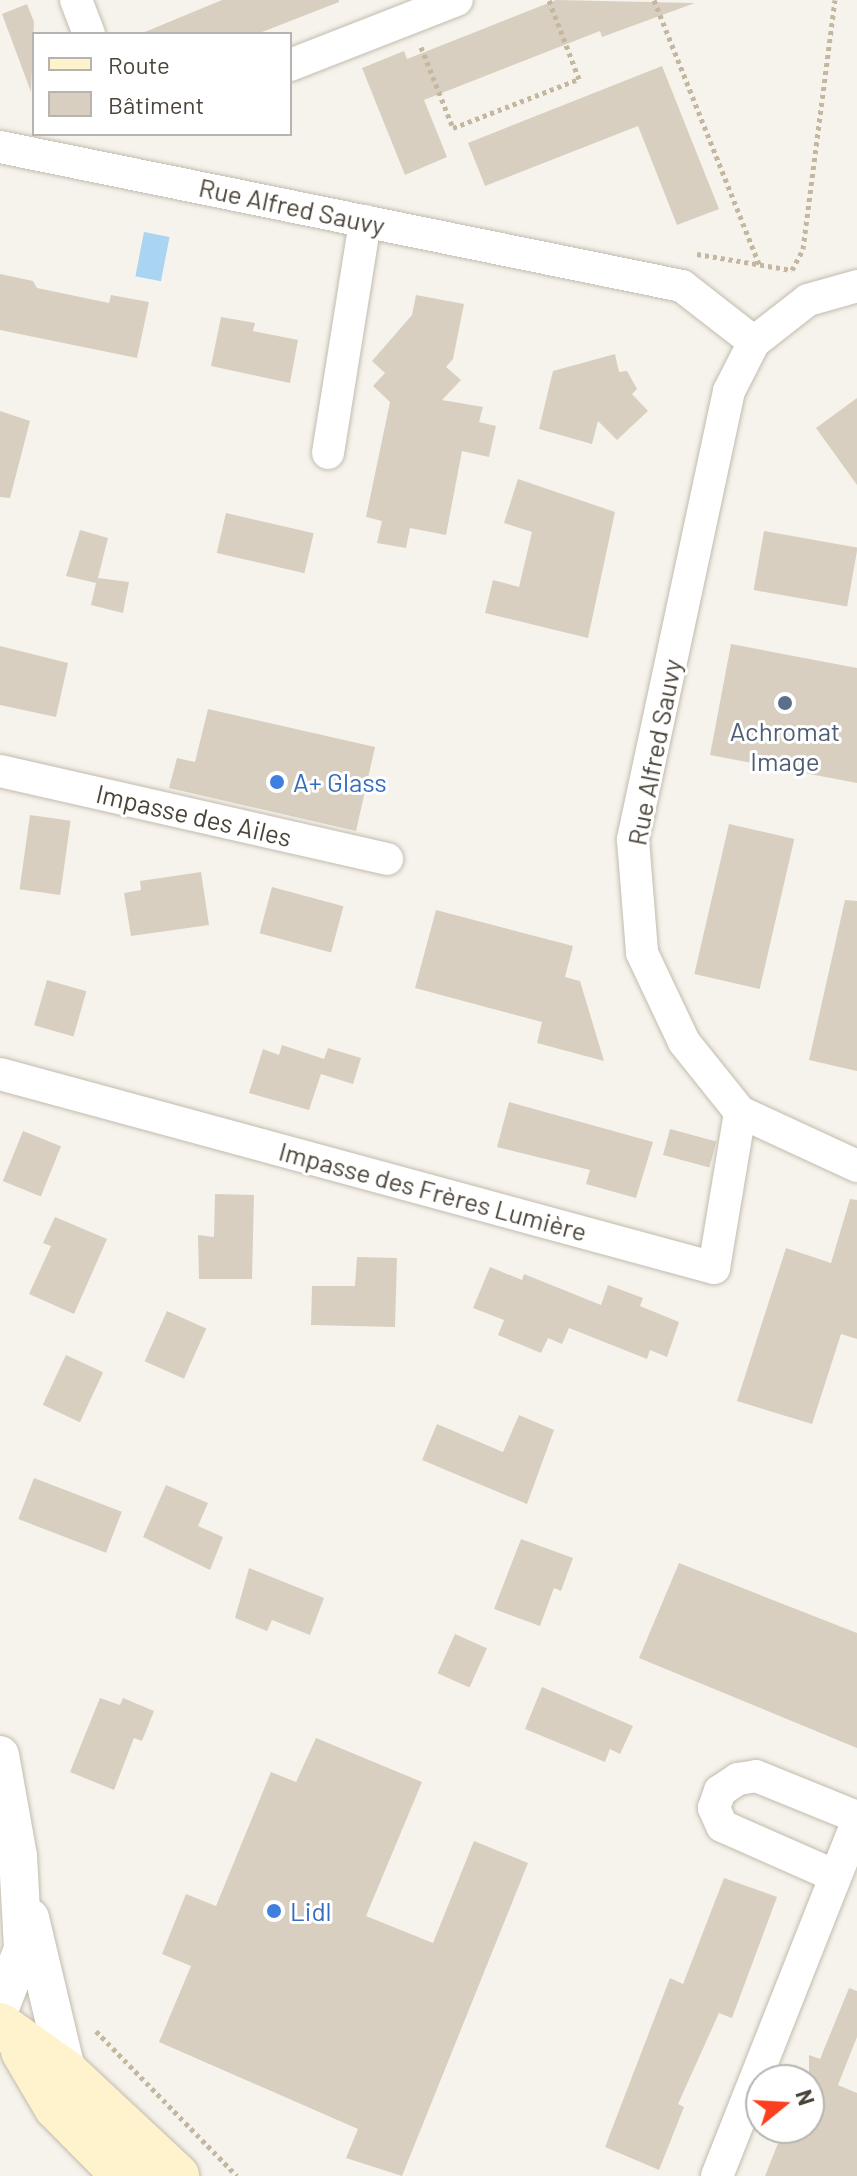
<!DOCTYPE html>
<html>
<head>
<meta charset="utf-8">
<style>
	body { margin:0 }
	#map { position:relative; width:857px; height:2176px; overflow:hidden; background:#f6f3ec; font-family:Barlow,sans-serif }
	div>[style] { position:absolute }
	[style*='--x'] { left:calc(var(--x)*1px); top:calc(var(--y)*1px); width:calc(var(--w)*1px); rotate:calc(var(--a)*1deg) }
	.water>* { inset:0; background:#a9d4f2; transform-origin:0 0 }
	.building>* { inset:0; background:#d8cfc1; transform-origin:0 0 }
	.path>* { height:5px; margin-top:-2.5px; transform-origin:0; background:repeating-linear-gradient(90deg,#c4b79f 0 4px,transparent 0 8px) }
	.roads { filter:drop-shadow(0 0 2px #c2bbae) drop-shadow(0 0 2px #c2bbae) }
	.minor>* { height:32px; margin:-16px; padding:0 16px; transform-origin:16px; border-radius:16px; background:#fff }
	.tertiary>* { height:38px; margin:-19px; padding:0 19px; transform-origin:19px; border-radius:19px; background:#fff }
	.secondary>* { height:44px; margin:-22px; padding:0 22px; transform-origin:22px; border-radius:22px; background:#fff3cd }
	.dots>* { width:22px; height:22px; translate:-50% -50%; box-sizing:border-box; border:4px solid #fff; border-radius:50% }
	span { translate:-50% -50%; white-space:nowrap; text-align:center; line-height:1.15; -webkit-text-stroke:6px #fff; paint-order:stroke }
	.street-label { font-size:26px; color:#4b4439 }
	.service-label { font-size:26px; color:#4e5e75 }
	.shop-label { font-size:26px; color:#366cbe }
	.left { translate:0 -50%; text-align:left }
	.legend { position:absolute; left:32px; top:32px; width:260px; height:104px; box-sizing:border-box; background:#fff; border:2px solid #b7b4b0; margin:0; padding:10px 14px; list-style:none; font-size:24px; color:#4b4439 }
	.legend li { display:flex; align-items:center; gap:16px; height:40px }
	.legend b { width:40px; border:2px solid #b7b4b0 }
	.north { position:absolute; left:745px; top:2064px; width:80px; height:80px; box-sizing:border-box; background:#fff; border:2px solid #b7b4b0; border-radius:50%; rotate:72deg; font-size:22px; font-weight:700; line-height:32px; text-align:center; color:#4b4439 }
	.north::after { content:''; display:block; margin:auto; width:28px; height:36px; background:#fc3f1d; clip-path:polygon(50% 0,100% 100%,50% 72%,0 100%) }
</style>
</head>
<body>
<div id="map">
	<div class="water">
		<i style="left:144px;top:232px;width:26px;height:45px;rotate:11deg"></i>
	</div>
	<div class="building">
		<i style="clip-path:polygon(222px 0,339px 0,339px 2px,257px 34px,140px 34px)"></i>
		<i style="clip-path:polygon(556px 0,695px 3px,602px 37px,600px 31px,424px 100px,447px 157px,405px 175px,362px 68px,404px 51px,407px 59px)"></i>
		<i style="clip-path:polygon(27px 4px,34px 22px,31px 92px,2px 14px)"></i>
		<i style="clip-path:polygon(662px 66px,719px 209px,677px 225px,638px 126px,485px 186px,468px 143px)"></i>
		<i style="clip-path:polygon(0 274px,33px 281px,37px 288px,109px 303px,111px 295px,149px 302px,137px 358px,0 330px)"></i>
		<i style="clip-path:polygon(416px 295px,464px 304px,453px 359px,446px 367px,461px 380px,442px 400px,483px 407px,479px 422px,496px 426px,489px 457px,462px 451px,446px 535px,410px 528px,406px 548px,377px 543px,382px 521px,366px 517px,390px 402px,373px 386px,385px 373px,372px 361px,412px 315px)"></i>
		<i style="clip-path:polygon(221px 317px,255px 323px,253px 331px,298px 340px,290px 383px,211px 366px)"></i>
		<i style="clip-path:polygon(615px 354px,619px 372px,627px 371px,637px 389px,632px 394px,648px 411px,617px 440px,598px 421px,592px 444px,539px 429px,553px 371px)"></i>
		<i style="clip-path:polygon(857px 398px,857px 485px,816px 428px)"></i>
		<i style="clip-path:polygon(0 411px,30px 421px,10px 498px,0 497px)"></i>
		<i style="clip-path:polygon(518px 479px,615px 512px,588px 638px,485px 613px,493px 580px,519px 587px,532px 532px,504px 523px)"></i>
		<i style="left:226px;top:513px;width:90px;height:41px;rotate:13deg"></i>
		<i style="clip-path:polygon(80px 530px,108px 538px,98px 578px,129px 582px,123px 613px,91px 605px,96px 583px,66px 576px)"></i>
		<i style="left:764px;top:531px;width:95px;height:60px;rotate:10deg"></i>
		<i style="clip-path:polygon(731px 644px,857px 668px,857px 783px,710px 755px)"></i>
		<i style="clip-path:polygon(0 646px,68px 663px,56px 717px,0 705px)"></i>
		<i style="clip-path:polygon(208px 709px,375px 747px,356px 831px,169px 788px,177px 758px,195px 762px)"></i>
		<i style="left:30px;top:815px;width:41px;height:75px;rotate:8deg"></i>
		<i style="left:729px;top:824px;width:67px;height:154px;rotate:13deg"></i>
		<i style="clip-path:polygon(201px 872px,209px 925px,131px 936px,124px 893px,141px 890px,140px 881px)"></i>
		<i style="left:272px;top:887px;width:74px;height:48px;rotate:15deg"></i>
		<i style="clip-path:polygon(845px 900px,857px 901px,857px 1071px,809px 1060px)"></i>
		<i style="clip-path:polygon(436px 910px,573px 946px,565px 977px,580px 981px,604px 1061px,537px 1043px,542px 1022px,415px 988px)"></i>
		<i style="left:47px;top:980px;width:41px;height:47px;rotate:16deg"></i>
		<i style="clip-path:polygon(282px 1045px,324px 1059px,328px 1048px,361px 1058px,353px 1084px,321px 1074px,309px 1110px,249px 1093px,263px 1049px,279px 1055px)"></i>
		<i style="clip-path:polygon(509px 1102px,653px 1142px,636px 1198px,586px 1184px,590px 1170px,497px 1147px)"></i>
		<i style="left:670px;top:1129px;width:48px;height:27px;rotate:15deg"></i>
		<i style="left:23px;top:1131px;width:41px;height:54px;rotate:22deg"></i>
		<i style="clip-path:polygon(215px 1194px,254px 1195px,252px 1279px,199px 1279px,198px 1235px,214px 1237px)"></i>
		<i style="clip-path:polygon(850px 1199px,857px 1200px,857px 1339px,841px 1334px,812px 1424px,737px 1401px,786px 1248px,831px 1263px)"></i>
		<i style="clip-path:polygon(55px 1217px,107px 1239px,74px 1314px,29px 1294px,51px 1246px,43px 1243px)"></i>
		<i style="clip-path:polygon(357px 1257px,397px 1258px,395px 1327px,311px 1325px,312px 1286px,355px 1286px)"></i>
		<i style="clip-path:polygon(490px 1267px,522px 1280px,524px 1274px,601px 1305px,608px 1285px,643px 1298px,640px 1306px,679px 1322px,667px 1357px,650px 1350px,647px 1359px,569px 1328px,562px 1344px,548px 1338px,541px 1353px,498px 1335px,504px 1320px,473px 1308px)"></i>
		<i style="left:167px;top:1311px;width:43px;height:55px;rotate:24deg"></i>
		<i style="left:66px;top:1355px;width:41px;height:55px;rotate:25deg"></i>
		<i style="clip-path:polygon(519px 1415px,554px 1430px,527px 1504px,422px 1460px,437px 1424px,503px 1452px)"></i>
		<i style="left:34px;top:1478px;width:94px;height:44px;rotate:21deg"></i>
		<i style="clip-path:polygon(166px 1485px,208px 1503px,198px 1526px,223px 1537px,210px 1570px,143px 1537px)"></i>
		<i style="clip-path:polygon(521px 1539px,573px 1558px,561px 1591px,554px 1588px,540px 1626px,494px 1609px)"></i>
		<i style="clip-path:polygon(679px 1563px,857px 1633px,857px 1748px,639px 1658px)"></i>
		<i style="clip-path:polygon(249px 1568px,324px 1598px,310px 1635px,272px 1620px,267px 1631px,235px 1618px)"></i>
		<i style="left:455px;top:1634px;width:35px;height:43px;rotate:24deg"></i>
		<i style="clip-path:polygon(542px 1687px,633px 1726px,620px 1754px,610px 1749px,605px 1762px,525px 1729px)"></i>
		<i style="clip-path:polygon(100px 1698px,120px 1705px,123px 1698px,154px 1711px,142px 1741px,134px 1738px,114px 1790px,70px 1772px)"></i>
		<i style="clip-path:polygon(316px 1738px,422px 1782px,366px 1916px,433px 1943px,474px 1841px,528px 1863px,402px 2176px,346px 2158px,358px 2129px,159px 2042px,191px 1966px,162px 1954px,186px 1894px,216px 1906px,271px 1772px,296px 1782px)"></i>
		<i style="clip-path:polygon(724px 1878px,777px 1897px,732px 2018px,719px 2013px,678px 2104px,684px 2107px,659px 2170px,605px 2147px,670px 1978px,683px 1984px)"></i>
		<i style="clip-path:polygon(849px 1988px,857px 1991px,857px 2037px,838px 2085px,857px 2093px,857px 2176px,765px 2176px,784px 2128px,809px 2128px,809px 2055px,820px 2059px)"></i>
	</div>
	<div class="path">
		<i style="--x:654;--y:0;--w:286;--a:68.3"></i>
		<i style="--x:421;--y:47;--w:87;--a:68.4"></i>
		<i style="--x:453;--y:128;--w:135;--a:-21.3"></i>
		<i style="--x:579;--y:79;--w:85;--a:-110.8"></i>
		<i style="--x:697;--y:254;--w:96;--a:9.6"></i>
		<i style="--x:792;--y:270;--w:24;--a:-62"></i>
		<i style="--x:803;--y:249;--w:251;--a:-82.7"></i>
		<i style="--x:96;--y:2031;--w:202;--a:45.8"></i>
	</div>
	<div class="roads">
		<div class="minor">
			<i style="--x:76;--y:0;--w:36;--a:69"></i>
			<i style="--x:290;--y:65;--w:179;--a:-21.3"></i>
			<i style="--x:0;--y:147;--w:696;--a:11.52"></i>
			<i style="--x:682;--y:286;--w:91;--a:37.9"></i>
			<i style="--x:754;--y:342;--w:55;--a:117"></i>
			<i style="--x:729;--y:391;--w:459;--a:102.1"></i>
			<i style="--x:633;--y:840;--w:113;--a:85.4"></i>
			<i style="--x:642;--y:953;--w:98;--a:64.7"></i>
			<i style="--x:684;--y:1042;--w:90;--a:51.3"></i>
			<i style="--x:740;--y:1112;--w:129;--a:24.8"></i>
			<i style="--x:754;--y:342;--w:68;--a:-37.9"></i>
			<i style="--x:808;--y:300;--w:51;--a:-15.9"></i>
			<i style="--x:328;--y:453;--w:235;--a:-80.9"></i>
			<i style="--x:0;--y:771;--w:397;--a:12.8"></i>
			<i style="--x:0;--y:1074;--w:740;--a:15.2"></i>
			<i style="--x:714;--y:1268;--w:158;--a:-80.5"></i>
			<i style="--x:833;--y:1875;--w:121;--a:-156.2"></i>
			<i style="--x:722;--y:1826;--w:20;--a:-114"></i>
			<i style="--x:714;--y:1808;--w:18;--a:-71"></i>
			<i style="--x:720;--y:1791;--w:22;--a:-34"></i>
			<i style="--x:738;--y:1779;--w:18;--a:-9"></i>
			<i style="--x:756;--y:1776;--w:109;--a:22.1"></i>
			<i style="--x:717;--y:2176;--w:381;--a:-68.4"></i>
		</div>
		<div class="tertiary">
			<i style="--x:0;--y:1755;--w:103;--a:79.9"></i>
			<i style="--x:18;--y:1856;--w:93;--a:86.9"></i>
			<i style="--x:23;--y:1949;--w:63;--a:111.3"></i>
			<i style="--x:30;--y:1918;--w:159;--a:76.6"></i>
		</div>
		<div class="secondary">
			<i style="--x:0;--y:2025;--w:82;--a:35.6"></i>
			<i style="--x:67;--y:2073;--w:151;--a:43.1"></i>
			<i style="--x:23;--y:2051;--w:65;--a:59.5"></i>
			<i style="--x:56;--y:2107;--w:97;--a:45.4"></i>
		</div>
	</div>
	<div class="dots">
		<i style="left:785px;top:703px;background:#5c6f8a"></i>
		<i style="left:277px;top:782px;background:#3f7fe0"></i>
		<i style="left:274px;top:1911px;background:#3f7fe0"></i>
	</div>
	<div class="street-label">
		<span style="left:292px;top:206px;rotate:12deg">Rue Alfred Sauvy</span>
		<span style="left:654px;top:752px;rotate:-79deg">Rue Alfred Sauvy</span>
		<span style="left:194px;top:815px;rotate:13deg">Impasse des Ailes</span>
		<span style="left:433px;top:1191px;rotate:15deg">Impasse des Frères Lumière</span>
	</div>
	<div class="service-label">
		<span style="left:785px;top:746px">Achromat<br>Image</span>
	</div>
	<div class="shop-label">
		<span class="left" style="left:293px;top:782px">A+ Glass</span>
		<span class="left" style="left:290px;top:1911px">Lidl</span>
	</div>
	<ul class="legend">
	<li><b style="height:10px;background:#fff3cd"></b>Route</li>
	<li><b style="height:22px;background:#d8cfc1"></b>Bâtiment</li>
	</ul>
	<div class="north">N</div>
</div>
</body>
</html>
